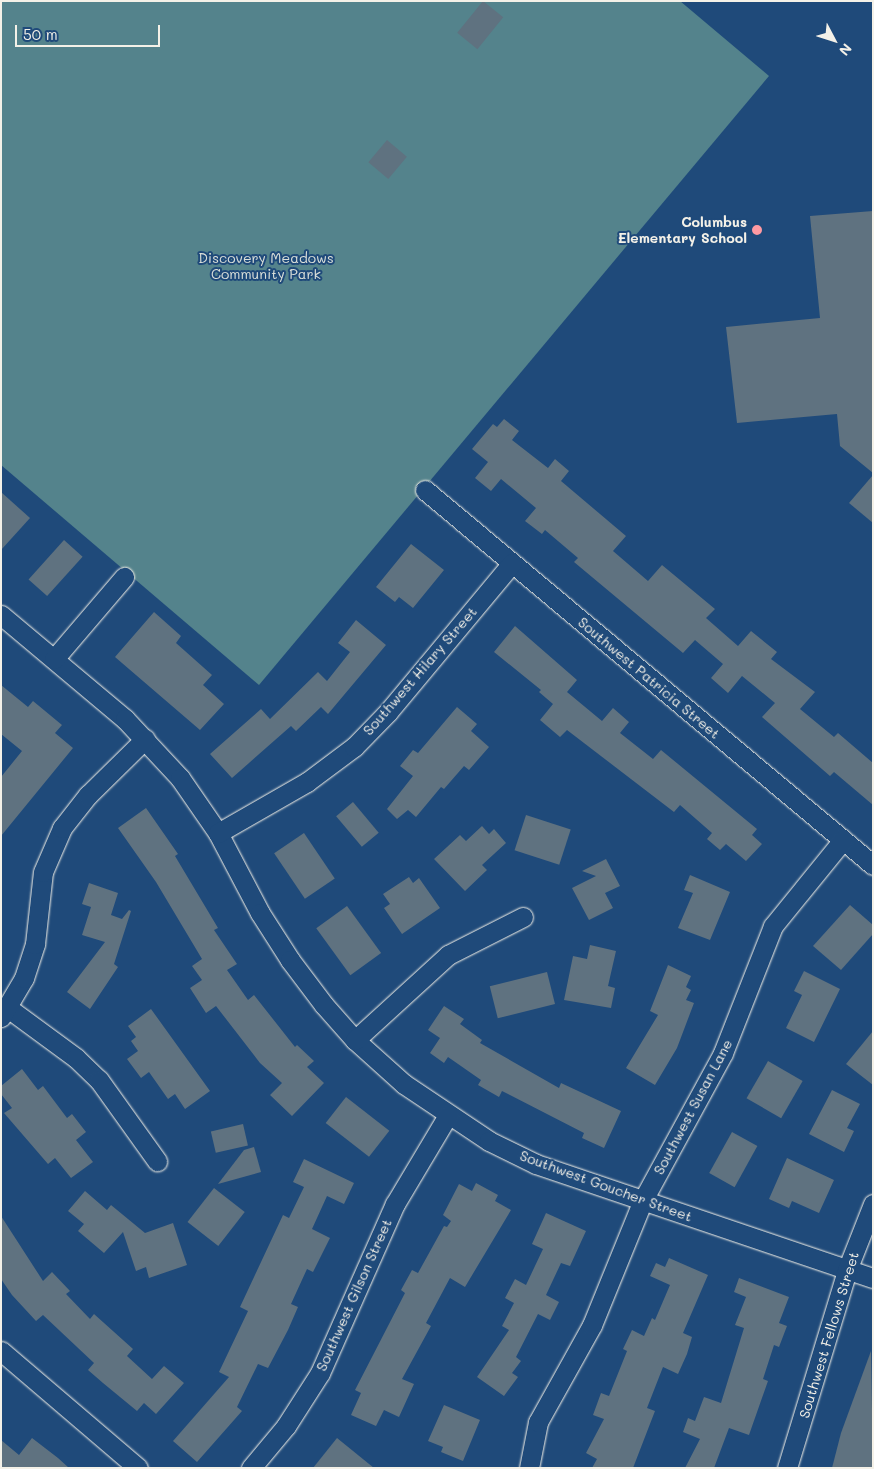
<!DOCTYPE html>
<html>
<head>
<meta charset="utf-8">
<style>
	body { margin:0 }
	#map { position:relative; width:874px; height:1469px; overflow:hidden; background:#1f4a7a; font-family:Mali,sans-serif }
	div>[style] { position:absolute }
	[style*='--x'] { left:calc(var(--x)*1px); top:calc(var(--y)*1px); width:calc(var(--w)*1px); rotate:calc(var(--a)*1deg) }
	.green>* { inset:0; background:#54838c }
	.building>* { inset:0; background:#5f7280; transform-origin:0 0 }
	.roads { filter:drop-shadow(0 0 1px #f4f1e8) drop-shadow(0 0 1px #f4f1e8) }
	.minor>* { height:19px; margin:-9.5px; padding:0 9.5px; transform-origin:9.5px; border-radius:9.5px; background:#1f4a7a }
	.dots>* { width:14px; height:14px; translate:-50% -50%; box-sizing:border-box; border:2px solid #1f4a7a; border-radius:50% }
	span { translate:-50% -50%; white-space:nowrap; text-align:center; line-height:1.15; -webkit-text-stroke:4px #1f4a7a; paint-order:stroke }
	.poi-label { font-size:14px; color:#f4f1e8; font-weight:700 }
	.right { translate:-100% -50%; text-align:right }
	.park-label { font-size:14px; color:#dce0da }
	.street-label { font-size:14px; color:#f4f1e8 }
	.frame { position:absolute; inset:0; border:2px solid #f4f1e8; pointer-events:none }
	.north { position:absolute; left:809px; top:15px; width:50px; height:50px; -webkit-text-stroke:4px #1f4a7a; paint-order:stroke; rotate:130deg; font-size:14px; font-weight:700; line-height:20px; text-align:center; color:#f4f1e8 }
	.north::after { content:''; display:block; margin:auto; width:18px; height:22px; background:#f4f1e8; clip-path:polygon(50% 0,100% 100%,50% 72%,0 100%) }
	.scale { position:absolute; left:15px; top:25px; width:145px; height:22px; box-sizing:border-box; border:2px solid #f4f1e8; border-top:0; padding-left:6px; font-size:15px; line-height:18px; white-space:nowrap; color:#f4f1e8; -webkit-text-stroke:4px #1f4a7a; paint-order:stroke }
</style>
</head>
<body>
<div id="map">
	<div class="green">
		<i style="clip-path:polygon(1px 1px,680px 1px,769px 76px,259px 685px,1px 465px)"></i>
	</div>
	<div class="building">
		<i style="left:483px;top:1px;width:26px;height:41px;rotate:39deg"></i>
		<i style="left:387px;top:140px;width:26px;height:29px;rotate:40deg"></i>
		<i style="clip-path:polygon(873px 211px,873px 473px,840px 446px,837px 414px,737px 423px,726px 327px,820px 318px,810px 216px)"></i>
		<i style="clip-path:polygon(504px 419px,519px 431px,512px 440px,548px 468px,555px 459px,569px 471px,561px 481px,626px 536px,613px 551px,648px 581px,662px 565px,715px 609px,706px 618px,738px 646px,751px 631px,777px 652px,771px 659px,815px 692px,800px 709px,834px 737px,838px 733px,873px 763px,873px 805px,834px 772px,830px 776px,762px 717px,775px 703px,742px 676px,728px 693px,711px 678px,723px 664px,695px 640px,683px 653px,574px 562px,578px 558px,545px 530px,542px 534px,525px 521px,536px 508px,501px 479px,491px 491px,475px 478px,488px 462px,472px 449px,493px 424px,497px 427px)"></i>
		<i style="clip-path:polygon(873px 475px,873px 523px,849px 503px)"></i>
		<i style="clip-path:polygon(1px 492px,30px 518px,1px 550px)"></i>
		<i style="left:64px;top:540px;width:25px;height:53px;rotate:42deg"></i>
		<i style="clip-path:polygon(411px 544px,444px 570px,413px 608px,399px 597px,395px 602px,376px 587px)"></i>
		<i style="clip-path:polygon(154px 612px,181px 636px,176px 643px,212px 675px,203px 685px,224px 704px,200px 730px,115px 657px)"></i>
		<i style="clip-path:polygon(356px 620px,386px 645px,328px 714px,321px 707px,296px 731px,291px 726px,232px 778px,210px 754px,261px 709px,270px 719px,318px 672px,327px 681px,350px 652px,338px 643px)"></i>
		<i style="clip-path:polygon(515px 626px,577px 680px,567px 692px,602px 721px,613px 708px,629px 722px,620px 733px,653px 759px,661px 750px,757px 829px,752px 835px,762px 844px,746px 861px,726px 844px,720px 850px,707px 839px,712px 833px,680px 805px,674px 812px,567px 730px,560px 737px,540px 720px,553px 704px,539px 692px,541px 690px,494px 652px)"></i>
		<i style="clip-path:polygon(1px 685px,28px 707px,33px 701px,62px 725px,55px 733px,73px 748px,1px 836px,1px 777px,22px 751px,1px 734px)"></i>
		<i style="clip-path:polygon(457px 707px,477px 724px,471px 731px,489px 747px,469px 770px,464px 766px,444px 789px,441px 787px,416px 817px,408px 810px,397px 819px,387px 809px,413px 776px,400px 766px,413px 750px,418px 753px)"></i>
		<i style="left:353px;top:802px;width:40px;height:22px;rotate:50deg"></i>
		<i style="clip-path:polygon(146px 808px,178px 854px,175px 856px,218px 928px,214px 930px,237px 964px,227px 970px,248px 1000px,254px 995px,295px 1047px,297px 1045px,314px 1061px,307px 1067px,324px 1083px,292px 1116px,270px 1095px,282px 1083px,260px 1063px,216px 1006px,206px 1013px,190px 988px,202px 980px,192px 966px,202px 959px,156px 882px,118px 828px)"></i>
		<i style="left:526px;top:815px;width:47px;height:37px;rotate:18deg"></i>
		<i style="clip-path:polygon(482px 826px,489px 834px,494px 829px,506px 843px,482px 865px,487px 870px,465px 891px,434px 859px,460px 835px,466px 841px)"></i>
		<i style="left:304px;top:833px;width:55px;height:36px;rotate:56deg"></i>
		<i style="clip-path:polygon(606px 859px,620px 886px,605px 893px,613px 908px,589px 920px,572px 888px,596px 876px,582px 871px)"></i>
		<i style="clip-path:polygon(690px 875px,730px 892px,710px 940px,678px 928px,693px 893px,684px 890px)"></i>
		<i style="clip-path:polygon(409px 877px,413px 883px,419px 878px,440px 908px,402px 934px,384px 908px,390px 904px,383px 894px)"></i>
		<i style="clip-path:polygon(89px 883px,118px 893px,111px 915px,122px 919px,129px 910px,131px 911px,114px 964px,118px 967px,90px 1009px,67px 992px,105px 942px,82px 935px,91px 907px,82px 904px)"></i>
		<i style="clip-path:polygon(850px 905px,873px 925px,873px 934px,841px 970px,813px 946px)"></i>
		<i style="left:347px;top:906px;width:58px;height:38px;rotate:54deg"></i>
		<i style="clip-path:polygon(590px 945px,616px 951px,608px 986px,615px 988px,611px 1008px,564px 1000px,573px 956px,587px 959px)"></i>
		<i style="clip-path:polygon(668px 965px,691px 976px,686px 987px,691px 990px,686px 1000px,694px 1003px,677px 1048px,655px 1085px,626px 1068px,658px 1015px,650px 1011px)"></i>
		<i style="clip-path:polygon(804px 971px,840px 989px,814px 1042px,786px 1028px,802px 995px,794px 991px)"></i>
		<i style="left:547px;top:972px;width:33px;height:59px;rotate:76deg"></i>
		<i style="clip-path:polygon(444px 1006px,464px 1019px,460px 1024px,482px 1040px,480px 1043px,559px 1088px,561px 1083px,621px 1111px,604px 1148px,582px 1138px,584px 1133px,502px 1091px,499px 1097px,478px 1085px,481px 1080px,448px 1057px,444px 1063px,430px 1053px,440px 1038px,428px 1030px)"></i>
		<i style="clip-path:polygon(151px 1009px,210px 1091px,185px 1109px,175px 1094px,168px 1099px,149px 1072px,141px 1078px,127px 1059px,138px 1051px,131px 1041px,136px 1037px,128px 1026px)"></i>
		<i style="clip-path:polygon(873px 1031px,873px 1085px,846px 1064px)"></i>
		<i style="left:768px;top:1061px;width:40px;height:43px;rotate:30deg"></i>
		<i style="clip-path:polygon(22px 1069px,38px 1090px,43px 1086px,67px 1118px,72px 1114px,86px 1132px,76px 1140px,93px 1162px,71px 1178px,55px 1158px,48px 1164px,4px 1113px,12px 1108px,1px 1094px,1px 1086px)"></i>
		<i style="clip-path:polygon(832px 1090px,860px 1104px,847px 1128px,854px 1131px,844px 1152px,809px 1134px)"></i>
		<i style="left:346px;top:1097px;width:55px;height:33px;rotate:38deg"></i>
		<i style="left:243px;top:1124px;width:22px;height:33px;rotate:77deg"></i>
		<i style="left:732px;top:1132px;width:29px;height:47px;rotate:29deg"></i>
		<i style="clip-path:polygon(254px 1147px,261px 1172px,218px 1184px,244px 1150px)"></i>
		<i style="clip-path:polygon(787px 1158px,834px 1180px,819px 1213px,792px 1201px,789px 1208px,769px 1199px)"></i>
		<i style="clip-path:polygon(304px 1159px,354px 1183px,344px 1204px,327px 1196px,312px 1229px,330px 1238px,313px 1272px,307px 1269px,291px 1304px,298px 1307px,288px 1330px,268px 1368px,258px 1364px,237px 1407px,242px 1411px,197px 1462px,173px 1441px,229px 1377px,219px 1372px,248px 1311px,240px 1307px,283px 1215px,289px 1218px,304px 1187px,293px 1182px)"></i>
		<i style="clip-path:polygon(476px 1183px,498px 1195px,495px 1201px,511px 1210px,465px 1287px,450px 1278px,426px 1323px,431px 1326px,402px 1379px,414px 1384px,399px 1417px,384px 1410px,376px 1426px,351px 1415px,361px 1393px,355px 1390px,405px 1293px,401px 1290px,412px 1270px,418px 1273px,444px 1226px,447px 1227px,451px 1221px,443px 1215px,459px 1184px,472px 1191px)"></i>
		<i style="left:214px;top:1188px;width:39px;height:43px;rotate:38deg"></i>
		<i style="clip-path:polygon(85px 1191px,107px 1210px,111px 1205px,145px 1233px,173px 1223px,187px 1265px,149px 1278px,146px 1267px,136px 1271px,123px 1232px,104px 1253px,78px 1231px,84px 1224px,68px 1211px)"></i>
		<i style="clip-path:polygon(546px 1213px,586px 1231px,570px 1266px,561px 1263px,546px 1295px,559px 1302px,550px 1320px,538px 1314px,516px 1357px,521px 1361px,512px 1373px,518px 1377px,504px 1396px,477px 1377px,509px 1330px,502px 1326px,514px 1303px,505px 1298px,515px 1279px,526px 1285px,543px 1249px,532px 1244px)"></i>
		<i style="clip-path:polygon(1px 1216px,43px 1281px,52px 1272px,70px 1291px,66px 1294px,90px 1319px,94px 1314px,133px 1349px,127px 1356px,152px 1379px,164px 1366px,184px 1383px,156px 1414px,144px 1403px,137px 1411px,103px 1383px,88px 1370px,94px 1363px,43px 1315px,36px 1321px,12px 1295px,1px 1279px)"></i>
		<i style="clip-path:polygon(669px 1258px,708px 1275px,683px 1333px,692px 1337px,687px 1354px,678px 1374px,663px 1367px,647px 1408px,655px 1411px,633px 1468px,592px 1468px,597px 1459px,586px 1453px,604px 1419px,593px 1415px,601px 1393px,609px 1396px,627px 1351px,623px 1349px,632px 1330px,644px 1336px,652px 1318px,655px 1320px,670px 1285px,650px 1276px,656px 1263px,665px 1267px)"></i>
		<i style="clip-path:polygon(739px 1278px,789px 1297px,779px 1323px,787px 1326px,779px 1347px,774px 1345px,763px 1379px,768px 1381px,749px 1435px,729px 1428px,714px 1468px,685px 1468px,700px 1439px,683px 1432px,688px 1418px,695px 1421px,704px 1397px,721px 1403px,744px 1328px,735px 1325px,746px 1297px,734px 1292px)"></i>
		<i style="clip-path:polygon(871px 1351px,873px 1468px,832px 1468px,841px 1433px)"></i>
		<i style="clip-path:polygon(444px 1405px,480px 1420px,463px 1461px,441px 1452px,443px 1447px,428px 1441px)"></i>
		<i style="clip-path:polygon(32px 1438px,58px 1458px,69px 1468px,1px 1468px,1px 1440px,19px 1455px)"></i>
		<i style="clip-path:polygon(337px 1438px,374px 1468px,313px 1468px)"></i>
	</div>
	<div class="roads">
		<div class="minor">
			<i style="--x:425;--y:490;--w:584;--a:39.93"></i>
			<i style="--x:1;--y:615;--w:162;--a:40"></i>
			<i style="--x:125;--y:719;--w:81;--a:47"></i>
			<i style="--x:180;--y:778;--w:67;--a:55.4"></i>
			<i style="--x:218;--y:833;--w:90;--a:62.3"></i>
			<i style="--x:260;--y:913;--w:56;--a:57.4"></i>
			<i style="--x:290;--y:960;--w:56;--a:52.9"></i>
			<i style="--x:324;--y:1005;--w:47;--a:48.5"></i>
			<i style="--x:355;--y:1040;--w:66;--a:41.9"></i>
			<i style="--x:404;--y:1084;--w:102;--a:33.8"></i>
			<i style="--x:489;--y:1141;--w:52;--a:26.1"></i>
			<i style="--x:536;--y:1164;--w:356;--a:18.7"></i>
			<i style="--x:54;--y:659;--w:108;--a:-49.5"></i>
			<i style="--x:218;--y:833;--w:103;--a:-29.8"></i>
			<i style="--x:307;--y:782;--w:59;--a:-36.7"></i>
			<i style="--x:354;--y:747;--w:49;--a:-45.8"></i>
			<i style="--x:388;--y:712;--w:194;--a:-50.2"></i>
			<i style="--x:8;--y:1008;--w:84;--a:36.3"></i>
			<i style="--x:76;--y:1058;--w:32;--a:44"></i>
			<i style="--x:99;--y:1080;--w:100;--a:54.4"></i>
			<i style="--x:1;--y:1017;--w:45;--a:-59.5"></i>
			<i style="--x:24;--y:978;--w:36;--a:-72"></i>
			<i style="--x:35;--y:944;--w:72;--a:-83.7"></i>
			<i style="--x:43;--y:872;--w:48;--a:-66.6"></i>
			<i style="--x:62;--y:828;--w:42;--a:-51.8"></i>
			<i style="--x:88;--y:795;--w:80;--a:-44.5"></i>
			<i style="--x:355;--y:1040;--w:126;--a:-42.4"></i>
			<i style="--x:448;--y:955;--w:84;--a:-26.9"></i>
			<i style="--x:1;--y:1351;--w:180;--a:40.5"></i>
			<i style="--x:251;--y:1468;--w:55;--a:-50.2"></i>
			<i style="--x:286;--y:1426;--w:63;--a:-57.3"></i>
			<i style="--x:320;--y:1373;--w:185;--a:-66.1"></i>
			<i style="--x:395;--y:1204;--w:104;--a:-59.2"></i>
			<i style="--x:529;--y:1468;--w:47;--a:-78.9"></i>
			<i style="--x:538;--y:1422;--w:111;--a:-60.9"></i>
			<i style="--x:592;--y:1325;--w:135;--a:-67.8"></i>
			<i style="--x:643;--y:1200;--w:167;--a:-61.4"></i>
			<i style="--x:723;--y:1053;--w:136;--a:-68.5"></i>
			<i style="--x:773;--y:926;--w:111;--a:-50.9"></i>
			<i style="--x:787;--y:1468;--w:207;--a:-73.1"></i>
			<i style="--x:847;--y:1270;--w:71;--a:-68.5"></i>
		</div>
	</div>
	<div class="dots">
		<i style="left:757px;top:230px;background:#ff9aa2"></i>
	</div>
	<div class="poi-label">
		<span class="right" style="left:747px;top:230px">Columbus<br>Elementary School</span>
	</div>
	<div class="park-label">
		<span style="left:266px;top:266px">Discovery Meadows<br>Community Park</span>
	</div>
	<div class="street-label">
		<span style="left:420px;top:671px;rotate:-49deg">Southwest Hilary Street</span>
		<span style="left:649px;top:678px;rotate:40deg">Southwest Patricia Street</span>
		<span style="left:693px;top:1107px;rotate:-62deg">Southwest Susan Lane</span>
		<span style="left:606px;top:1186px;rotate:20deg">Southwest Goucher Street</span>
		<span style="left:354px;top:1295px;rotate:-66deg">Southwest Gilson Street</span>
		<span style="left:829px;top:1335px;rotate:-73deg">Southwest Fellows Street</span>
	</div>
	<div class="frame"></div>
	<div class="north">N</div>
	<div class="scale">50 m</div>
</div>
</body>
</html>
